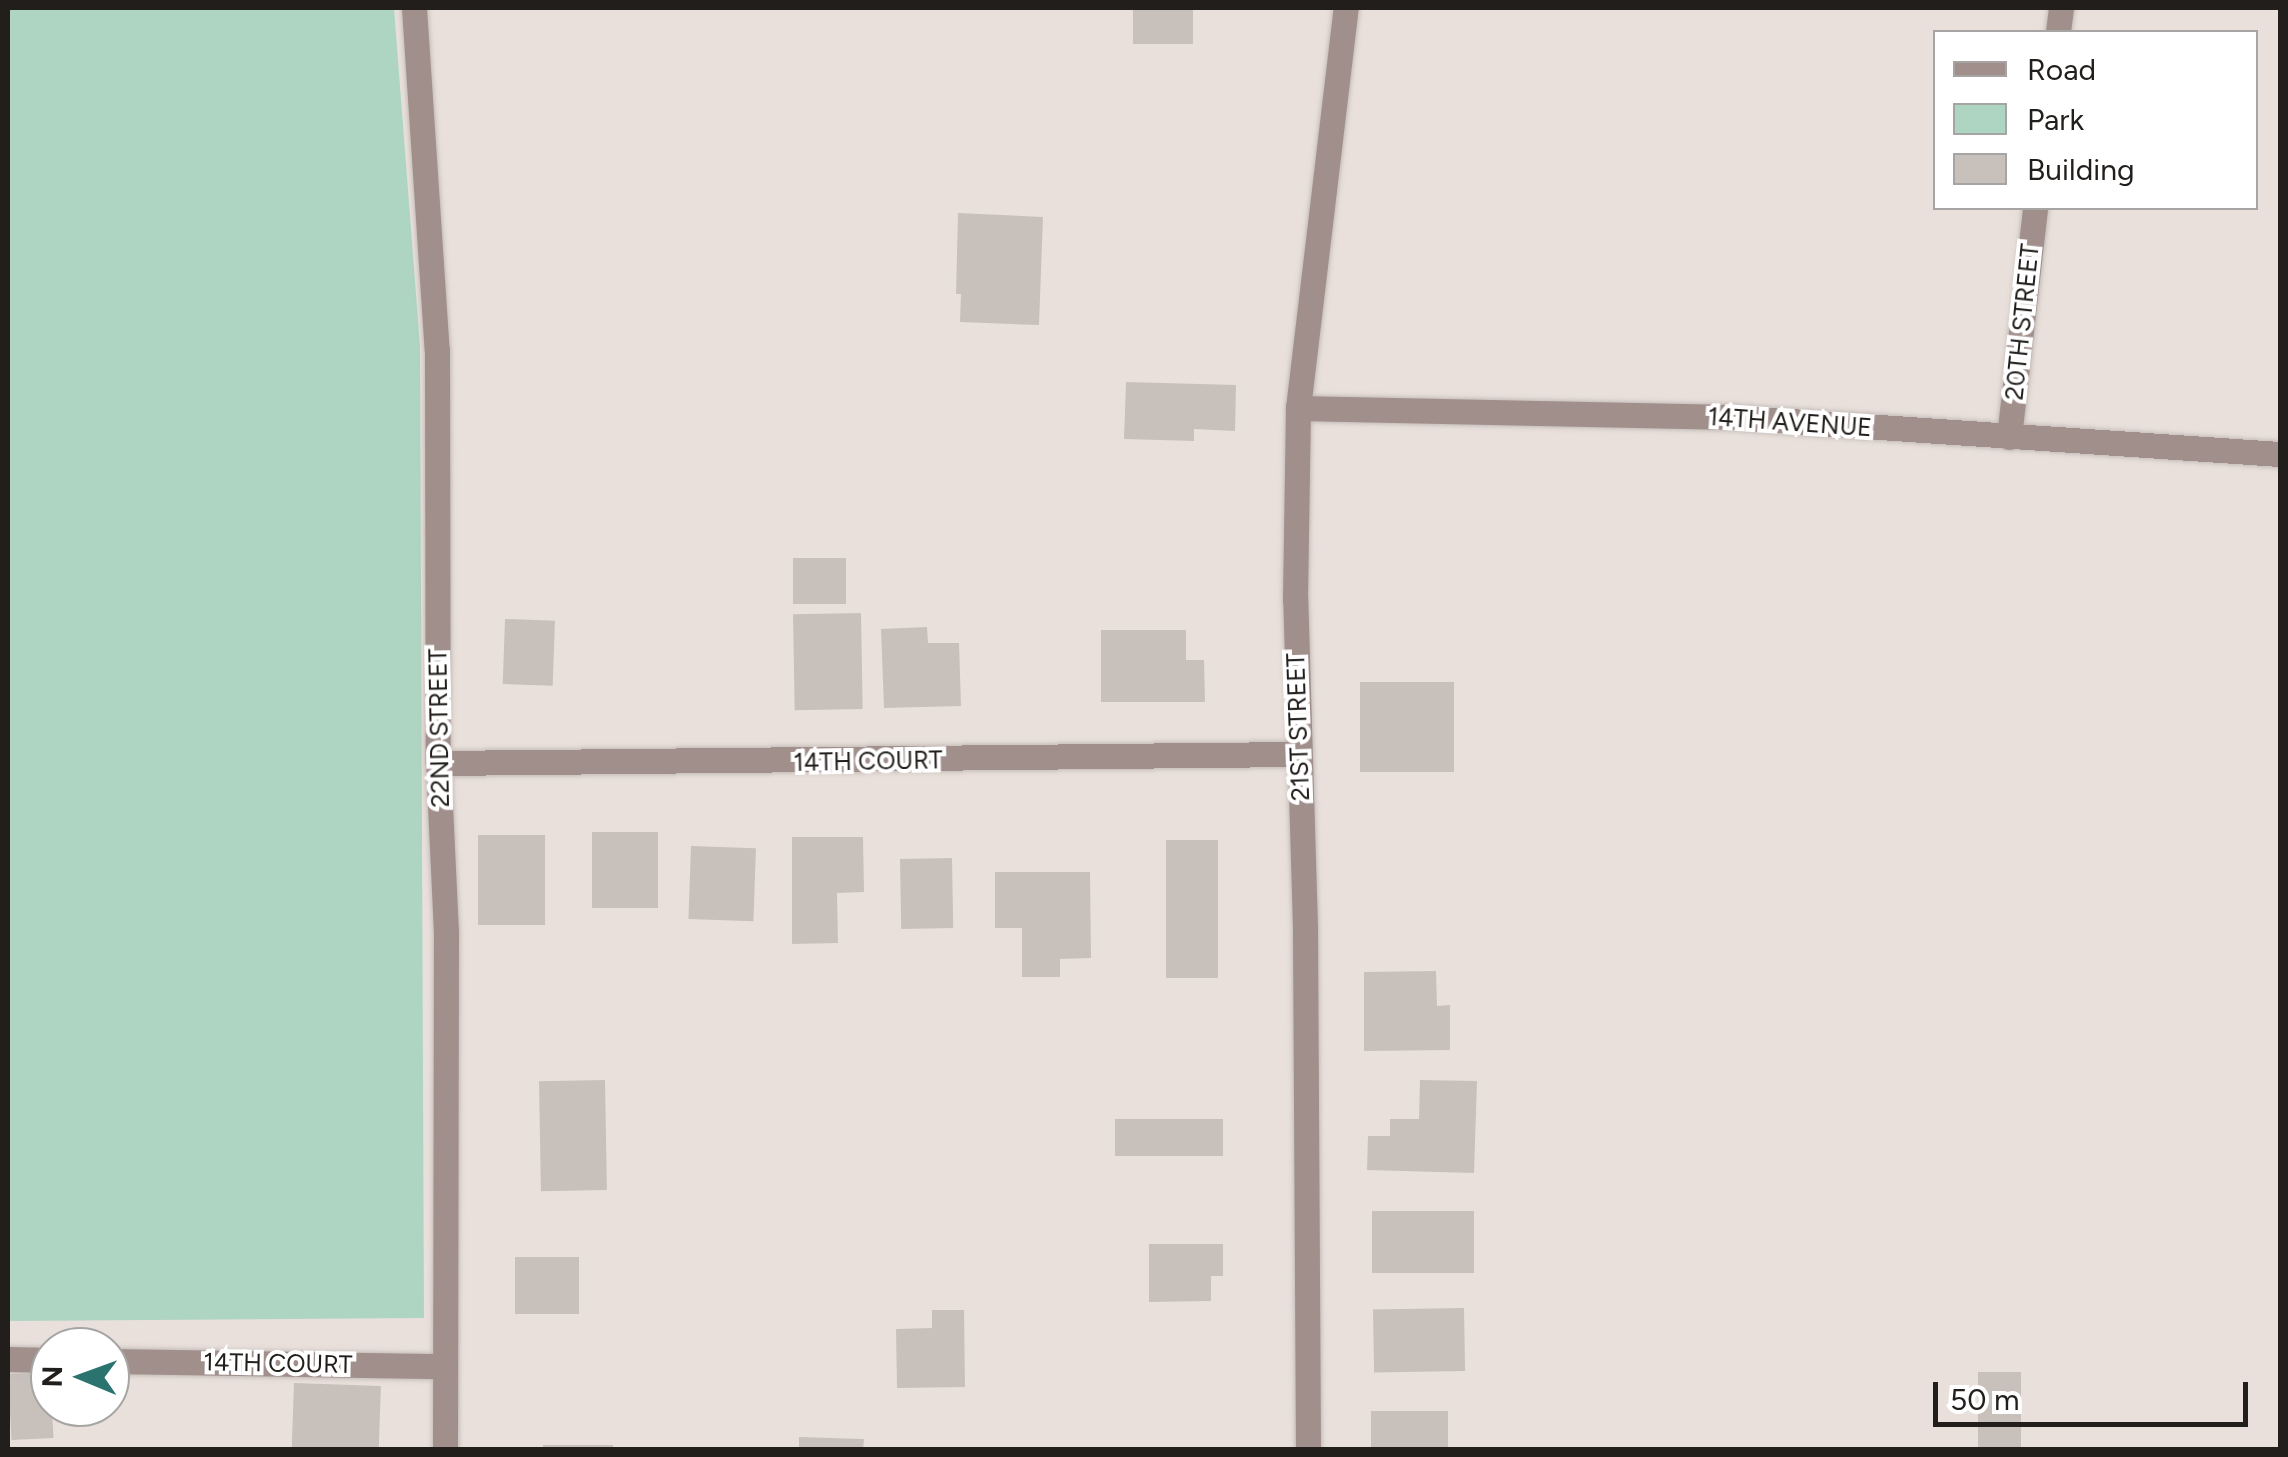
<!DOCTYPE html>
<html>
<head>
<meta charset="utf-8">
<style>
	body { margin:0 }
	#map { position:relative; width:2288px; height:1457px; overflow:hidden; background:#e9e0db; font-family:Figtree,sans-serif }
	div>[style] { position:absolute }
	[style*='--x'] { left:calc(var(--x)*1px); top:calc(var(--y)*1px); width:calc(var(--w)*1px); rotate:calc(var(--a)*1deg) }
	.green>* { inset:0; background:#aed5c1 }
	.building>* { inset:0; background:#c8c0ba; transform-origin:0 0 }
	.roads { filter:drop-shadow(0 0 2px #c5bdb9) drop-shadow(0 0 2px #c5bdb9) }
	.minor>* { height:25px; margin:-12.5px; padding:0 12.5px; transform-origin:12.5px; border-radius:12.5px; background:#a18f8c }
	span { translate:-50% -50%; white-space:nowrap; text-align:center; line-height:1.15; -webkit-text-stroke:8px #fff; paint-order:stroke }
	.street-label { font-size:25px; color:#211e1c }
	.frame { position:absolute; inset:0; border:10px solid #211e1c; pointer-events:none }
	.legend { position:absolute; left:1933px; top:30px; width:325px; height:180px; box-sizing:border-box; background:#fff; border:2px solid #a6a5a4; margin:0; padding:12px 18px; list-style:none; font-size:30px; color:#211e1c }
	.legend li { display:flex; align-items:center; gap:20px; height:50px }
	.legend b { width:50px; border:2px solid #a6a5a4 }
	.north { position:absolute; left:30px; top:1327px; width:100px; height:100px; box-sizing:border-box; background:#fff; border:2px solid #a6a5a4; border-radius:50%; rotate:271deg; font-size:28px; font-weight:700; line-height:40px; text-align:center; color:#211e1c }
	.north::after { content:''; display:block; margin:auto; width:35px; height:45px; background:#2a736f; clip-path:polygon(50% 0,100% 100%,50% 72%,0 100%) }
	.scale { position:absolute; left:1933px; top:1382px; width:315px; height:45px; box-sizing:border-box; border:5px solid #211e1c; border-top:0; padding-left:12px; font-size:30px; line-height:35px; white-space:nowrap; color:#211e1c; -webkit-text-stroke:8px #fff; paint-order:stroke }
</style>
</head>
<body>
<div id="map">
	<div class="green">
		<i style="clip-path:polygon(8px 8px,394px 8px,420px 346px,424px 1318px,8px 1321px)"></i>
	</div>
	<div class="building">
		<i style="left:1133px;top:8px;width:60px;height:36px"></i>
		<i style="clip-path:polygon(958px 213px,1043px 217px,1039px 325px,960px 322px,961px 294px,956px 294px)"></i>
		<i style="clip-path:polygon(1126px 382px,1236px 385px,1235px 431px,1194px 429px,1194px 441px,1124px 439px)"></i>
		<i style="left:846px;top:558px;width:46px;height:53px;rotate:90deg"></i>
		<i style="left:861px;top:613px;width:96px;height:68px;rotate:89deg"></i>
		<i style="left:505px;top:619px;width:50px;height:65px;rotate:2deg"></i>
		<i style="clip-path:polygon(927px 627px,928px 643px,959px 643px,961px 706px,884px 708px,881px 629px)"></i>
		<i style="clip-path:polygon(1101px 630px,1186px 630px,1186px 660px,1204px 660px,1205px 702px,1101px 702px)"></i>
		<i style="left:1454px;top:682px;width:90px;height:94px;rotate:90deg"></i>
		<i style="left:592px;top:832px;width:66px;height:76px"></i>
		<i style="left:545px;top:835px;width:90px;height:67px;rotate:90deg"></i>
		<i style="clip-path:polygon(792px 837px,863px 837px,864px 892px,837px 893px,838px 943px,792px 944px)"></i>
		<i style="left:1166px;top:840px;width:52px;height:138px"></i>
		<i style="left:691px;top:846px;width:65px;height:73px;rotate:2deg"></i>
		<i style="left:952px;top:858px;width:70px;height:52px;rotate:89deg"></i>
		<i style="clip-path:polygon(995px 872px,1090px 872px,1091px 958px,1060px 959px,1060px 977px,1022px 977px,1022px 928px,995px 928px)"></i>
		<i style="clip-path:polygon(1436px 971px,1437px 1006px,1450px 1005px,1450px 1050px,1364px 1051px,1364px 972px)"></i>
		<i style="left:605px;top:1080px;width:110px;height:66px;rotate:89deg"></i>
		<i style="clip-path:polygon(1420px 1080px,1477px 1081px,1474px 1173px,1367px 1170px,1368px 1136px,1390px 1136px,1390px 1119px,1419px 1119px)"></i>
		<i style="left:1223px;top:1119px;width:37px;height:108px;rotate:90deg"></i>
		<i style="left:1372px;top:1211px;width:102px;height:62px"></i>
		<i style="clip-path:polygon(1149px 1244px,1223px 1244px,1223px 1276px,1211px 1276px,1211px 1301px,1149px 1302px)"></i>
		<i style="left:579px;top:1257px;width:57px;height:64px;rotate:90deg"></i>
		<i style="left:1464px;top:1308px;width:63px;height:91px;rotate:89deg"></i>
		<i style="clip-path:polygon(932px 1310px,964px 1310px,965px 1387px,897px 1388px,896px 1329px,932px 1328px)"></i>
		<i style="left:50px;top:1372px;width:66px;height:42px;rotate:87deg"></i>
		<i style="left:1978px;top:1372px;width:43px;height:78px"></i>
		<i style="left:294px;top:1383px;width:87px;height:65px;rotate:2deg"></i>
		<i style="left:1371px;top:1411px;width:77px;height:39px"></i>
		<i style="clip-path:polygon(799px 1437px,864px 1439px,863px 1450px,799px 1450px)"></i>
		<i style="left:543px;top:1445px;width:70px;height:5px"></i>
	</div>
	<div class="roads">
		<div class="minor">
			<i style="--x:414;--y:8;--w:343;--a:86.2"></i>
			<i style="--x:437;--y:350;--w:413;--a:89.9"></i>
			<i style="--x:438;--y:763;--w:170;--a:87.3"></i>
			<i style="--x:446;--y:933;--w:517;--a:90.11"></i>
			<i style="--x:2058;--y:32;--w:24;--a:-83"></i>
			<i style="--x:1298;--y:408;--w:433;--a:1.2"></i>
			<i style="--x:1731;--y:417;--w:550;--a:3.86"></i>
			<i style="--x:2009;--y:437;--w:230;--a:-83.5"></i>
			<i style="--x:438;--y:763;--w:860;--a:-0.6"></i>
			<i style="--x:8;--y:1359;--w:42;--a:1.4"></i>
			<i style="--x:110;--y:1361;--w:335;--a:0.9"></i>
			<i style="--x:1308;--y:1450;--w:523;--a:-90.33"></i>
			<i style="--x:1305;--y:927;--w:328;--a:-91.7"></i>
			<i style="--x:1295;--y:599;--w:191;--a:-89.1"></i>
			<i style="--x:1298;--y:408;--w:403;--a:-83.2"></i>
		</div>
	</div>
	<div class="street-label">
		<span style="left:2022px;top:322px;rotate:-84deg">20TH STREET</span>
		<span style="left:1790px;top:422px;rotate:4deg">14TH AVENUE</span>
		<span style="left:1298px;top:727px;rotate:-92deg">21ST STREET</span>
		<span style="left:439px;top:728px;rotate:-91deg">22ND STREET</span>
		<span style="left:868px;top:761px;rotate:-1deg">14TH COURT</span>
		<span style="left:278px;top:1363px;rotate:1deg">14TH COURT</span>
	</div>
	<div class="frame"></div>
	<ul class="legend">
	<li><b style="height:12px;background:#a18f8c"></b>Road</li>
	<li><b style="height:28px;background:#aed5c1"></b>Park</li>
	<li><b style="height:28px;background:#c8c0ba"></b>Building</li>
	</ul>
	<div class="north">N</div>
	<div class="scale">50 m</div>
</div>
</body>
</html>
